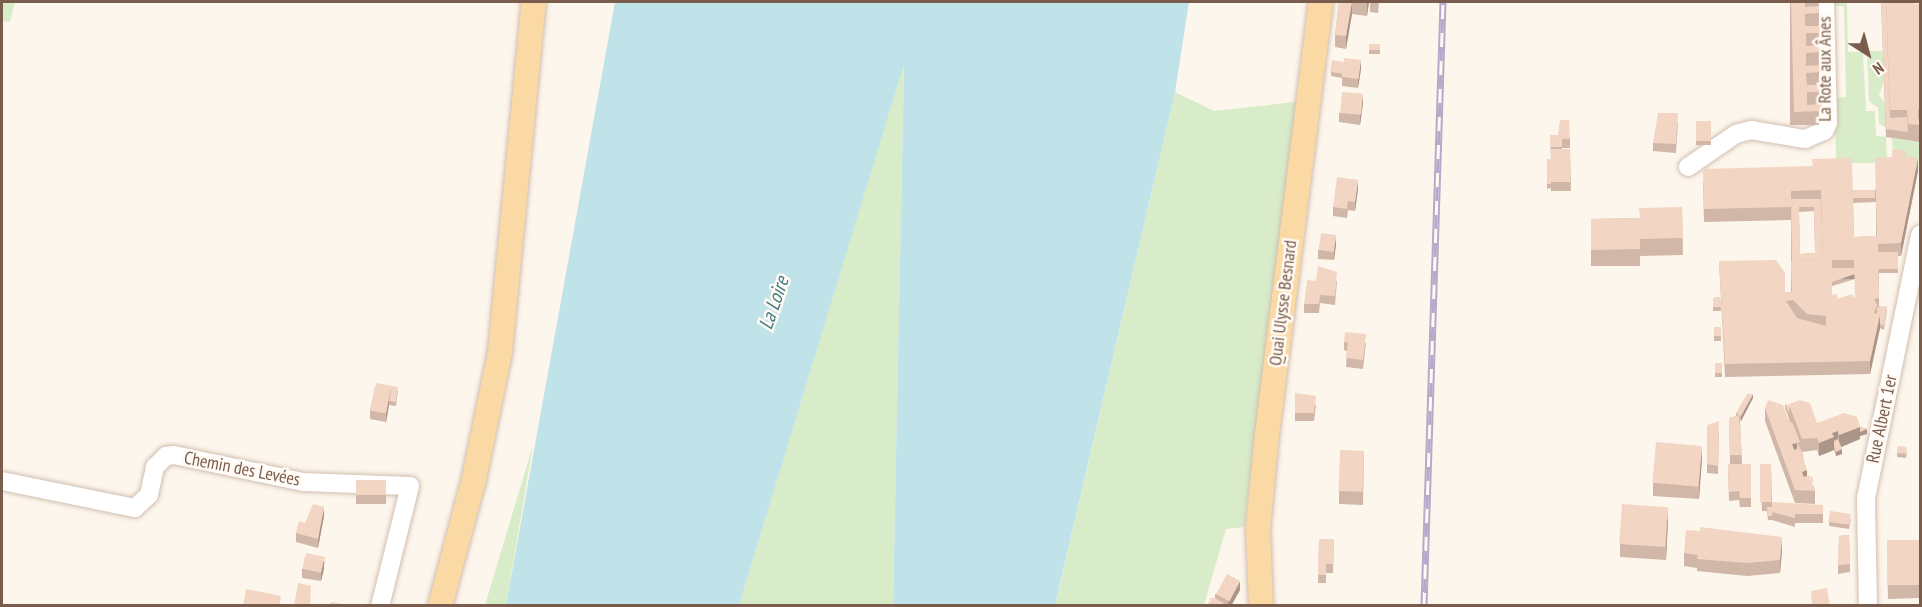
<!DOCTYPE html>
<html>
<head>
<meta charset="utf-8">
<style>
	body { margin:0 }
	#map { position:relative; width:1922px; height:607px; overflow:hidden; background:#fdf6ec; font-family:"PT Sans Narrow",sans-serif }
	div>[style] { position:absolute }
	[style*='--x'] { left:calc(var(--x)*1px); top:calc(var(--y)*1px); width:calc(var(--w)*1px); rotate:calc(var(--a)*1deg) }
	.green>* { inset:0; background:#d8ecc9 }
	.water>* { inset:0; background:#bfe3e8 }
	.roads { filter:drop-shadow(0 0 2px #d1beb0) drop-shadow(0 0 2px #d1beb0) }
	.minor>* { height:18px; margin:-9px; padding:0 9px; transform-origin:9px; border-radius:9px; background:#fff }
	.major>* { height:24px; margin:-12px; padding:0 12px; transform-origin:12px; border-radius:12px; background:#fbd9a5 }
	.rail>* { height:7px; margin-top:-3.5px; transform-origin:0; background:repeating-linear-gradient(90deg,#fffaf3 0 14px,#b9a8c9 0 28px); box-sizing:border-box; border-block:2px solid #b9a8c9 }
	.wall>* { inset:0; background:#d1b7a8; transform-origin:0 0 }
	.shaded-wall>* { inset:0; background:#aa9588; transform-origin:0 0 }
	.building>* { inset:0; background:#f3d5c3; transform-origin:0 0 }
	span { translate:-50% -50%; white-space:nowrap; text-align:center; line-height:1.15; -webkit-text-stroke:5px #fffaf3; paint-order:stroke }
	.street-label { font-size:18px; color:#7a5c4d }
	.water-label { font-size:20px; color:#437c86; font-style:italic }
	.frame { position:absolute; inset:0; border:3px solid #7a5c4d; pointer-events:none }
	.north { position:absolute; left:1838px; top:24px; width:60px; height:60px; -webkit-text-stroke:4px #fffaf3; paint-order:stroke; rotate:144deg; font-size:16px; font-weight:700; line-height:24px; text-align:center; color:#7a5c4d }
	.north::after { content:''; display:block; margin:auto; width:21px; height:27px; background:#7a5c4d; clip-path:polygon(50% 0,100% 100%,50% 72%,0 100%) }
</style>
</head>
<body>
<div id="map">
	<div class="green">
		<i style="clip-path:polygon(2px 2px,15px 2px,10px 22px,2px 21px)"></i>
		<i style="clip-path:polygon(1832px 2px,1847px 2px,1848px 52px,1863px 52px,1866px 111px,1875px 111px,1876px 136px,1886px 137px,1887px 163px,1836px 163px,1835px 98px,1846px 97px,1844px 6px,1832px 6px)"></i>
		<i style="clip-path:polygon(1867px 51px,1883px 51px,1884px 82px,1879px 95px,1885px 104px,1886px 127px,1879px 124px,1878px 108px,1869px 101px)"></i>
		<i style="clip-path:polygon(904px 61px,893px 605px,739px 605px)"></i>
		<i style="clip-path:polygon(1175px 92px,1214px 111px,1296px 102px,1244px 527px,1226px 529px,1204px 605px,1055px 606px)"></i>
		<i style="clip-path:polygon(1892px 138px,1920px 142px,1918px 171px,1894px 163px)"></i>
		<i style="clip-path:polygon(533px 445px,506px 605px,485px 605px)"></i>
	</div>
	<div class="water">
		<i style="clip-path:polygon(615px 2px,1189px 2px,1175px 92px,1055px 605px,893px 605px,904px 64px,739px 605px,506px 605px)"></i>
	</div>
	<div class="roads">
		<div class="minor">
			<i style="--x:1688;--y:167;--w:58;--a:-34.5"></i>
			<i style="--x:1736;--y:134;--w:16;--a:-15"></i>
			<i style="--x:1751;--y:130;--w:55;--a:9.5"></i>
			<i style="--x:1805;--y:139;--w:21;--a:-23"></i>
			<i style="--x:1824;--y:131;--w:9;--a:-63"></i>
			<i style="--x:1828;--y:123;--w:121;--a:-91.4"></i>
			<i style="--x:2;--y:481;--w:136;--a:11.5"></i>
			<i style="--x:135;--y:508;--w:19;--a:-43"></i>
			<i style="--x:149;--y:495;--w:29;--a:-78"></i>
			<i style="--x:155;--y:467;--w:16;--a:-45"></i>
			<i style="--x:166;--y:456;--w:8;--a:-7"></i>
			<i style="--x:174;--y:455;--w:132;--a:11.8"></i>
			<i style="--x:303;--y:482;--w:107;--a:2.1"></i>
			<i style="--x:410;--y:486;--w:124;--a:104"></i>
			<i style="--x:1868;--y:606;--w:108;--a:-91.1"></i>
			<i style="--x:1866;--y:498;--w:269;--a:-78.4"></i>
		</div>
		<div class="major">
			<i style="--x:440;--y:606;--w:131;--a:-75"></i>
			<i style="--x:474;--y:479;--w:130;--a:-78.4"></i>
			<i style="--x:500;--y:352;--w:352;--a:-84.5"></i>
			<i style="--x:1261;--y:606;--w:77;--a:-92.2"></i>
			<i style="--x:1258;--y:529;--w:95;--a:-84.6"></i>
			<i style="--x:1267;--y:434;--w:435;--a:-82.9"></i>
		</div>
	</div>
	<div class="rail">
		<i style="--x:1424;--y:606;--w:604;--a:-88.2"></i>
	</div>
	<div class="wall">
		<i style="clip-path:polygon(1339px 2px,1369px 2px,1367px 16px,1352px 14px,1346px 49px,1335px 47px,1335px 35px)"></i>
		<i style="clip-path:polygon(1370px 2px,1379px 2px,1378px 13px,1370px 12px)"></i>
		<i style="left:1790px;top:2px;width:29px;height:123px"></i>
		<i style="clip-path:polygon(1881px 2px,1911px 3px,1920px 5px,1920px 142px,1886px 137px)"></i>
		<i style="left:1369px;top:44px;width:11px;height:10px"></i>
		<i style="clip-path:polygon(1361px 69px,1358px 88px,1342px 86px,1342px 78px,1331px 76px,1331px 72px)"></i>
		<i style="clip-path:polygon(1363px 103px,1360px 125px,1339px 122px,1339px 113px)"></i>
		<i style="left:1696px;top:121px;width:15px;height:24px"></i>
		<i style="clip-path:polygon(1678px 122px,1676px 153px,1653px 151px,1653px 143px)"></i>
		<i style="clip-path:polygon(1550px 135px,1570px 139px,1570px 148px,1562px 148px,1562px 149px,1570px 149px,1571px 191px,1551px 191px,1551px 188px,1547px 189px,1547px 159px,1551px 159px)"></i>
		<i style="clip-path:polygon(evenodd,1892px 150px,1906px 156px,1918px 171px,1901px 256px,1898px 256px,1898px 273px,1879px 273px,1879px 306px,1887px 310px,1884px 330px,1880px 328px,1870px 374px,1725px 377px,1719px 261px,1785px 292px,1791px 292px,1791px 220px,1704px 222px,1703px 182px,1853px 190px,1875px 190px,1892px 157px,1892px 150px,1876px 202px,1876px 236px,1854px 237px,1853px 203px,1876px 202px,1892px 150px,1814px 211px,1815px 253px,1800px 254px,1799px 212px,1814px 211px,1892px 150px,1855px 279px,1855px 298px,1837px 299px,1832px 295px,1832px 286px,1855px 279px)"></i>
		<i style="clip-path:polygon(1358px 189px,1355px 211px,1348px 210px,1347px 218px,1333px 216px,1333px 207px)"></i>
		<i style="clip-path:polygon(1682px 207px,1683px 255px,1640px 256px,1640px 266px,1591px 266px,1591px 219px,1639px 218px)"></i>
		<i style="clip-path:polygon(1336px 244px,1334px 260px,1318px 259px,1318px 250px)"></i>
		<i style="clip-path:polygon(1316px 281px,1337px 281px,1335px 305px,1320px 303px,1319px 313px,1304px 313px,1304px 304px)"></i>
		<i style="clip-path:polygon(1720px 297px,1721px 311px,1713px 311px,1713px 298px)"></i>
		<i style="left:1714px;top:327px;width:7px;height:14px"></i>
		<i style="clip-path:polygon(1344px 342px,1366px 343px,1363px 369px,1346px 367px,1347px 351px,1344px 350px)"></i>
		<i style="left:1722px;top:363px;width:14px;height:7px;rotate:90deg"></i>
		<i style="clip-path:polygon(376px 386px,398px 391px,396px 406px,389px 405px,386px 422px,370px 419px,370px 410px)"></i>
		<i style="clip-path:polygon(1295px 393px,1316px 405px,1314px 421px,1295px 421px)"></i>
		<i style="clip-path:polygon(1753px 398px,1741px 421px,1740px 420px,1742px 464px,1730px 464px,1729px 418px,1736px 416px,1736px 413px)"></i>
		<i style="clip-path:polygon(1785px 404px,1817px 423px,1860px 427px,1867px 434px,1860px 436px,1860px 439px,1841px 447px,1842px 454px,1836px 456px,1834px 450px,1819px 456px,1817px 450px,1802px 452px,1807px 476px,1814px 487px,1815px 491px,1815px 504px,1795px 503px,1765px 421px,1765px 408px,1788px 419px,1790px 421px,1785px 408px)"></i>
		<i style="clip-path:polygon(1719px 430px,1718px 474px,1707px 473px,1707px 464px)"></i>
		<i style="clip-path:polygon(1898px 446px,1907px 452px,1906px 458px,1897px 457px)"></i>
		<i style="clip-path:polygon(1364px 451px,1363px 505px,1339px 504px,1339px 491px)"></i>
		<i style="clip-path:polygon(1702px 458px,1699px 499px,1653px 496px,1653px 483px)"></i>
		<i style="clip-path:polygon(1728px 464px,1751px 464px,1751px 507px,1740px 507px,1739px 500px,1729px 501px)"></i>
		<i style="clip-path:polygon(1760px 464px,1771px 464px,1772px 507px,1823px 505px,1823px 523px,1795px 523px,1795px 527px,1772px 520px,1768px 520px,1767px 511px,1762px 511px)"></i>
		<i style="left:386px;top:480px;width:24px;height:30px;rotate:90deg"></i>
		<i style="clip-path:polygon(324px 516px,318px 548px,296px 542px,296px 533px,305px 523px)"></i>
		<i style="clip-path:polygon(1851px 519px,1849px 529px,1829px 526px,1829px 522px)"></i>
		<i style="clip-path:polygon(1668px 520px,1666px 560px,1620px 557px,1620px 544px)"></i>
		<i style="clip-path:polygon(1849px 535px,1850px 572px,1838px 574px,1839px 536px)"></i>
		<i style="clip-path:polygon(1319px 539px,1334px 539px,1333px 573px,1326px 573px,1326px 583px,1318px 583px)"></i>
		<i style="clip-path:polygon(1920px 540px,1920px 598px,1888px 599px,1887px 554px)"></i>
		<i style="clip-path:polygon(1782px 550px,1780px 573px,1747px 576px,1697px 571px,1697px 568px,1684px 566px,1684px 553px)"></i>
		<i style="clip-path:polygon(325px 561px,321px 581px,302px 578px,302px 569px)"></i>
		<i style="clip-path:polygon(1240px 590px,1231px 606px,1208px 606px,1215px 598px,1215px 594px)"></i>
	</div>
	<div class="shaded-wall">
		<i style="clip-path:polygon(1352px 2px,1352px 14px,1346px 49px,1346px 36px)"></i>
		<i style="clip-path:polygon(1367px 2px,1369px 2px,1367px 16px)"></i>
		<i style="clip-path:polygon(1361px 60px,1361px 69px,1358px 88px,1358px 79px)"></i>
		<i style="clip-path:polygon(1363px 94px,1363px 103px,1360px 125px,1360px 116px)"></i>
		<i style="clip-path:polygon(1918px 158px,1918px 171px,1901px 256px,1901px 243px)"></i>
		<i style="clip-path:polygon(1358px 180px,1358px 189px,1355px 211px,1355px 202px)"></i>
		<i style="clip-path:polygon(1336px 235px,1336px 244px,1334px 260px,1334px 252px)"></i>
		<i style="left:1855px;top:274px;width:5px;height:24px;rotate:90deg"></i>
		<i style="clip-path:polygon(1880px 315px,1880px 328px,1870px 374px,1870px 361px)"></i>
		<i style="clip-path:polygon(391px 389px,389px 405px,386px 422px,386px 413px)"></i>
		<i style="clip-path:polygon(1753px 394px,1753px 398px,1741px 421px,1741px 416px)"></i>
		<i style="clip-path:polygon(1860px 427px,1867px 429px,1867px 434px,1860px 436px,1860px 439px,1839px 448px,1839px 435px)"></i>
		<i style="clip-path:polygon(1838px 431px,1838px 443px,1834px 445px,1834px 450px,1819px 456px,1819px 443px,1832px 433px)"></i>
		<i style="clip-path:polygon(1797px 443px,1797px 456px,1792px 444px)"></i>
		<i style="clip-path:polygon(1702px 446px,1702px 458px,1699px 499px,1699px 486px)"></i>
		<i style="clip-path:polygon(1842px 449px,1842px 454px,1836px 456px,1836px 452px)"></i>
		<i style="clip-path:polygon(1807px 470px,1807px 482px,1804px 484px,1802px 472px)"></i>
		<i style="clip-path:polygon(324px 507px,324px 516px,318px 548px,318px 539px)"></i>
		<i style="clip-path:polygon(1668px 507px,1668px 520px,1666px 560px,1666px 547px)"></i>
		<i style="clip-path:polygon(1782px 537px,1782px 550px,1780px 573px,1780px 560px)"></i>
		<i style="clip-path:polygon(324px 560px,324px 569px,321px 581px,321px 573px)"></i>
		<i style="clip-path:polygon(1240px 581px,1240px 590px,1231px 606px,1228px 606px,1228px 602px)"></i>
	</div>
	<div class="building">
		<i style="clip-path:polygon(1339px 2px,1352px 2px,1346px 36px,1335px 35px)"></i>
		<i style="clip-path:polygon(1352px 2px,1367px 2px,1367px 3px)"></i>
		<i style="clip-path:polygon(1791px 2px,1805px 2px,1805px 7px,1819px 6px,1819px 13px,1805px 14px,1805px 26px,1820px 26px,1820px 33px,1806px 33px,1806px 46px,1820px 45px,1820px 52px,1806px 53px,1806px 66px,1821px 65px,1821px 72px,1806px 73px,1807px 85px,1821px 85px,1821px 92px,1807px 92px,1807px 105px,1822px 104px,1822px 111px,1794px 112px)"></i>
		<i style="clip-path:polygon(1881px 2px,1886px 2px,1890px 118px,1907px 117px,1908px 132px,1886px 129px)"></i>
		<i style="clip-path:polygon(1886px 2px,1911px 2px,1911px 3px,1920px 5px,1920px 109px,1918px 109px,1918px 119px,1920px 119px,1920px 125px,1908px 124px,1907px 110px,1890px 110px)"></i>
		<i style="left:1369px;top:44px;width:11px;height:6px"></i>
		<i style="left:1344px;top:58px;width:17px;height:19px;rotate:7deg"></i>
		<i style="left:1332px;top:60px;width:12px;height:12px;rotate:9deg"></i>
		<i style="left:1342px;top:92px;width:21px;height:21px;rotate:5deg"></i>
		<i style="clip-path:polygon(1658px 113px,1678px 113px,1676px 144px,1653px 143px)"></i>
		<i style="clip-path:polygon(1560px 120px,1569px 120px,1570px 139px,1562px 139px,1562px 147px,1550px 147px,1550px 135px,1558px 135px)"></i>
		<i style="left:1696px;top:121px;width:15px;height:20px"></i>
		<i style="left:1551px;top:149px;width:19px;height:33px"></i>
		<i style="clip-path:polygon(evenodd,1892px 150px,1906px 150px,1906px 156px,1918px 158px,1901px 243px,1878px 244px,1879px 298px,1874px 299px,1877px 305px,1874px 313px,1880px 315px,1870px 361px,1725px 364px,1719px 261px,1776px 260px,1785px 273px,1785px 292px,1792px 292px,1791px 261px,1823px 260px,1821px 190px,1791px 191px,1791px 207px,1704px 209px,1703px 169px,1813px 166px,1812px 159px,1852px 158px,1854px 237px,1877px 236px,1875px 158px,1892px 157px,1892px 150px,1832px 260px,1854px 260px,1855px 299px,1852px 294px,1837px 299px,1837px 294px,1832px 295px,1832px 260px,1892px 150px,1793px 300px,1807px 314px,1826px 316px,1826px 326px,1797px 318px,1786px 301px,1793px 300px)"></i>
		<i style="left:1547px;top:159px;width:4px;height:25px"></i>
		<i style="clip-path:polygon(1337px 177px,1358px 180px,1355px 202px,1348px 201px,1347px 209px,1333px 207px)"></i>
		<i style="left:1853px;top:190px;width:22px;height:8px"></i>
		<i style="clip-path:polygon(evenodd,1791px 199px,1821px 199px,1823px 260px,1792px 261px,1791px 199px,1799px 207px,1814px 207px,1815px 253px,1800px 254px,1799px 207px)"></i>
		<i style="clip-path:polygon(1682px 207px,1683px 238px,1640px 239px,1640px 249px,1591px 250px,1591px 219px,1640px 218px,1639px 208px)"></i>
		<i style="left:1321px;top:233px;width:15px;height:17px;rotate:8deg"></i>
		<i style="left:1878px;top:252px;width:20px;height:17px"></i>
		<i style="clip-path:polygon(1318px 266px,1337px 272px,1335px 296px,1320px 295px,1319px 304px,1304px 304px,1307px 280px,1316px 281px)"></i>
		<i style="clip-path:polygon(1832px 268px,1854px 268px,1855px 274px,1832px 282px)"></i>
		<i style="clip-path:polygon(1720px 297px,1721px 307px,1713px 307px,1713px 298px)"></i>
		<i style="clip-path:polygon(1887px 306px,1884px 326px,1880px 324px,1880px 315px,1877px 314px,1877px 307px)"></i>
		<i style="left:1714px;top:327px;width:7px;height:9px"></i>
		<i style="clip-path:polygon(1345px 332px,1366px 334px,1363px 360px,1346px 358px,1348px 342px,1344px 342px)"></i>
		<i style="left:1722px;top:363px;width:10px;height:7px;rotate:90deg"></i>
		<i style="clip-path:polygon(376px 383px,398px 387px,396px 402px,389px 401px,391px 389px,376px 386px)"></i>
		<i style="left:375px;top:386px;width:16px;height:25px;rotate:11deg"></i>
		<i style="clip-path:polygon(1295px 393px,1316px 396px,1314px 413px,1295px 413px)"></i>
		<i style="clip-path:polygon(1747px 394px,1753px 394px,1741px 416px,1736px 413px)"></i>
		<i style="clip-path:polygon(1768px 400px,1783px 405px,1797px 443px,1792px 444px,1794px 450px,1799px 448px,1807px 470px,1802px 472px,1804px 477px,1809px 475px,1815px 491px,1795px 490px,1765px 408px)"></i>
		<i style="clip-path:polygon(1800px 400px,1810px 403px,1817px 423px,1844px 413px,1857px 417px,1860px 427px,1839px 435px,1838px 431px,1832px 433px,1834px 437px,1819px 443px,1817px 438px,1802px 439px,1789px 404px)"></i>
		<i style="clip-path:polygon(1785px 404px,1789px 405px,1789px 413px)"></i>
		<i style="clip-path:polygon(1739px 415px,1742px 455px,1730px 455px,1729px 418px)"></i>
		<i style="clip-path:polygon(1788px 419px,1793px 424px,1800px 442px,1797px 443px)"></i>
		<i style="clip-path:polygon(1719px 421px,1718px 466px,1707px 464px,1707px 425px)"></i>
		<i style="clip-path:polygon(1860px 427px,1867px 429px,1860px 432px)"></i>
		<i style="clip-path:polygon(1838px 439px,1842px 449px,1836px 452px,1834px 446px,1834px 441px)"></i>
		<i style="left:1656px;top:442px;width:46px;height:41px;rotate:5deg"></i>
		<i style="clip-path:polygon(1797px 443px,1804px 455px,1802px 456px,1799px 448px,1797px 449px)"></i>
		<i style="left:1898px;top:446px;width:9px;height:7px;rotate:6deg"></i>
		<i style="left:1340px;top:450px;width:24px;height:41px;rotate:2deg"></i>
		<i style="clip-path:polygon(1728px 464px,1751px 464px,1751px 498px,1740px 498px,1739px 491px,1729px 492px)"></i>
		<i style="left:1760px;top:464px;width:11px;height:38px"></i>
		<i style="left:1812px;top:476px;width:6px;height:2px;rotate:72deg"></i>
		<i style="left:386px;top:480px;width:15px;height:30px;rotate:90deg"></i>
		<i style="clip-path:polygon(1772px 502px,1823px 505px,1823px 514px,1795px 514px,1795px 518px,1772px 512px)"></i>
		<i style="clip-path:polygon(313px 504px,324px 507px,318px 539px,296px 533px,299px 521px,305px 523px)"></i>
		<i style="left:1622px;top:504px;width:46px;height:40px;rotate:4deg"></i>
		<i style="clip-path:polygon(1767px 507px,1772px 507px,1772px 516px,1768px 516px)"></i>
		<i style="left:1830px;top:511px;width:21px;height:11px;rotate:8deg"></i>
		<i style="clip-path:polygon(1700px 527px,1782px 537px,1780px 560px,1747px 563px,1697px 559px,1698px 555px,1684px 553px,1686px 530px,1700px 531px)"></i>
		<i style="clip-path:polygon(1849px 535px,1850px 564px,1838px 565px,1839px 536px)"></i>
		<i style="clip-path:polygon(1319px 539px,1334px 539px,1333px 564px,1326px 564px,1326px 575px,1318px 575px)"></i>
		<i style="left:1920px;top:540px;width:45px;height:33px;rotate:90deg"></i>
		<i style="clip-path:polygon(306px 553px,325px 557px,324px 564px,324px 560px,306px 556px)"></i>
		<i style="left:305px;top:556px;width:19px;height:13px;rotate:12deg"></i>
		<i style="left:1227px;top:574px;width:15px;height:23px;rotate:28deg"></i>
		<i style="clip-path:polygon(298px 583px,311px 586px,310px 606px,294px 606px)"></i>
		<i style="clip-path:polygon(1827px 588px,1830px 606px,1812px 606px,1811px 591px)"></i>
		<i style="clip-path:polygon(246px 589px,281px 596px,279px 606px,243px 606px)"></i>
		<i style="clip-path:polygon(1210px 598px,1215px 598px,1228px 606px,1218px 606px,1210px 601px)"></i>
		<i style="clip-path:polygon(1209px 601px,1218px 606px,1208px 606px)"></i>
		<i style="clip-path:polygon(331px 602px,343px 604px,342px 606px,331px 606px)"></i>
	</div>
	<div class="street-label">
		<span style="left:1825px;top:69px;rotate:-90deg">La Rote aux Ânes</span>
		<span style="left:1283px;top:303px;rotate:-83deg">Quai Ulysse Besnard</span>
		<span style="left:1882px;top:419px;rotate:-78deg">Rue Albert 1er</span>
		<span style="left:242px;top:469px;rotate:11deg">Chemin des Levées</span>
	</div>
	<div class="water-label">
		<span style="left:774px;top:303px;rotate:-71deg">La Loire</span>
	</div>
	<div class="frame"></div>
	<div class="north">N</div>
</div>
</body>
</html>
